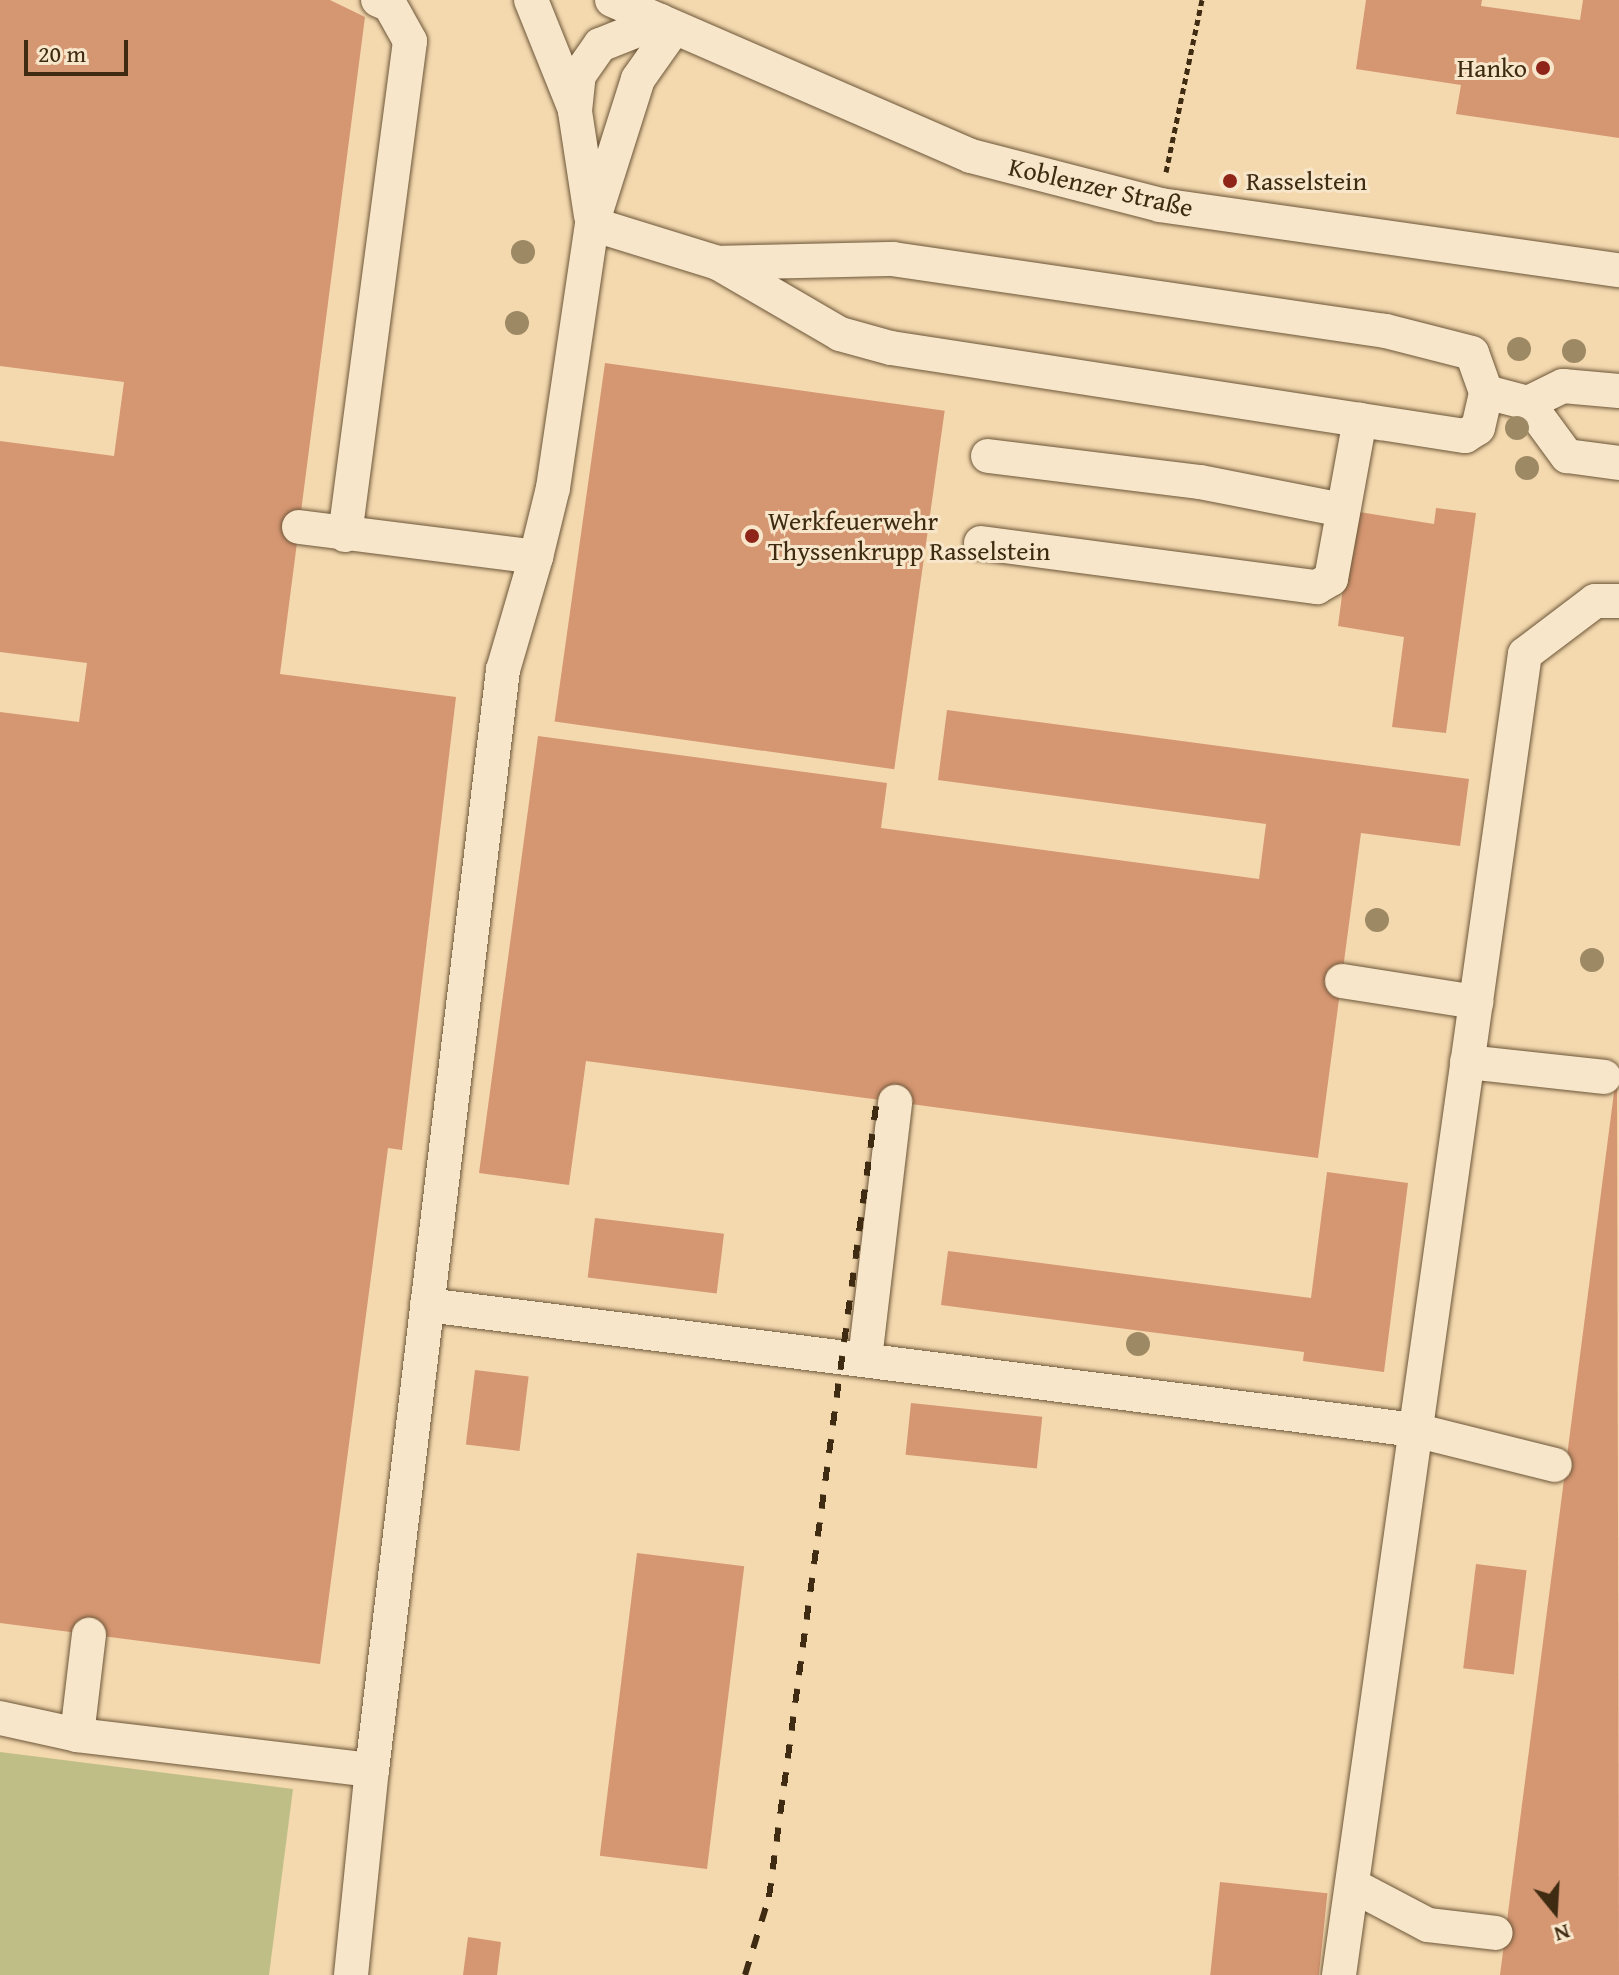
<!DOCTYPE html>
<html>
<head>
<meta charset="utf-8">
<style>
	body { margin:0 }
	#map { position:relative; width:1619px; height:1975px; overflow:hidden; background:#f4d9af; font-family:"Gentium Book Plus",serif }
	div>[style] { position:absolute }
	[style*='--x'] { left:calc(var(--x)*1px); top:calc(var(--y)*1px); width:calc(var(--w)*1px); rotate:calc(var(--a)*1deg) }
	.green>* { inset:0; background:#c0be87 }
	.building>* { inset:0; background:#d59672; transform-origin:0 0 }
	.path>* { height:5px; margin-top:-2.5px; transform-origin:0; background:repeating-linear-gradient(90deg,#3e2b11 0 6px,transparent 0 10px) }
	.roads { filter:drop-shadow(0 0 2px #6c5638) drop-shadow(0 0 2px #6c5638) }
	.minor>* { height:34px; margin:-17px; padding:0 17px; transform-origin:17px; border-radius:17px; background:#f8e6cb }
	.rail>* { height:6px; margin-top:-3px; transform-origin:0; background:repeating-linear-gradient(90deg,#3e2b11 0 14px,transparent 0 28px) }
	.trees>* { width:24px; height:24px; margin:-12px; border-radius:50%; background:#9e8965 }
	.dots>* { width:22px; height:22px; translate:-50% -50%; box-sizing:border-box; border:4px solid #f8e6cb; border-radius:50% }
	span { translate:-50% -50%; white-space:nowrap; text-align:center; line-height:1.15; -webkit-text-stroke:6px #f8e6cb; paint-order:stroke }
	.poi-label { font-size:26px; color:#3e2b11 }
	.right { translate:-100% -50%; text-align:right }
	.left { translate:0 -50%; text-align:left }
	.street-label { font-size:26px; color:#3e2b11 }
	.north { position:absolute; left:1515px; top:1871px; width:80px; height:80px; -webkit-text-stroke:6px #f8e6cb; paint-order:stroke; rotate:162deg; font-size:22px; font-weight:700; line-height:32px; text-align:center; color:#3e2b11 }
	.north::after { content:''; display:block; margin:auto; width:28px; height:36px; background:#3e2b11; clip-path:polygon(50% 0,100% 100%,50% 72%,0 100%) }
	.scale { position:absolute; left:24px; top:40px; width:104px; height:36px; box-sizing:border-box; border:4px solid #3e2b11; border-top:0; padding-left:10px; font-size:24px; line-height:28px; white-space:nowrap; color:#3e2b11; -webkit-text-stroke:6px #f8e6cb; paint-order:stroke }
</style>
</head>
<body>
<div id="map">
	<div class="green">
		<i style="clip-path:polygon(0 1752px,293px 1789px,269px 1975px,0 1975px)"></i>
	</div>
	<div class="building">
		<i style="clip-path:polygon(0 0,330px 0,365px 17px,280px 674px,456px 697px,402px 1150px,388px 1148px,320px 1664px,0 1623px,0 712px,79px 722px,87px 663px,0 652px,0 441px,114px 456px,124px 382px,0 366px)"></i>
		<i style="clip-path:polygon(1366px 0,1482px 0,1481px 6px,1580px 20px,1583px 0,1619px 0,1619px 138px,1456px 114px,1461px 85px,1356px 69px)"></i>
		<i style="left:605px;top:363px;width:343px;height:362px;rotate:8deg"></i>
		<i style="clip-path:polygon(1436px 508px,1476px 513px,1446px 733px,1392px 727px,1404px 637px,1338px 626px,1353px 511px,1434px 524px)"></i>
		<i style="clip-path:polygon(947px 710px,1469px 779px,1460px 846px,1361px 833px,1318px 1158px,586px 1061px,569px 1185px,479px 1173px,538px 736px,887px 783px,881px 828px,1259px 879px,1266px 824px,938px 780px)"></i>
		<i style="clip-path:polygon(1617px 1069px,1619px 1975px,1500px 1975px)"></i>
		<i style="clip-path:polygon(1327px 1172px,1408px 1183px,1384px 1372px,1303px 1361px,1304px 1352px,941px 1305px,948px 1251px,1311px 1298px)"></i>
		<i style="left:595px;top:1218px;width:130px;height:60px;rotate:7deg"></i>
		<i style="left:475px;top:1370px;width:54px;height:75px;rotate:7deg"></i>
		<i style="left:911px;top:1403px;width:132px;height:52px;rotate:6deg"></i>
		<i style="left:637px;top:1553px;width:108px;height:305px;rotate:7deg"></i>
		<i style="left:1476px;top:1564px;width:51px;height:105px;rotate:7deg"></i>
		<i style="left:1220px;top:1882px;width:108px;height:94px;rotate:6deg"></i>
		<i style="clip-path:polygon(468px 1937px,501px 1942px,497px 1975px,463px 1975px)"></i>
	</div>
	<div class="path">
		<i style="--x:1166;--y:172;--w:176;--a:-78.2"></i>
	</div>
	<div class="roads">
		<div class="minor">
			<i style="--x:531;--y:0;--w:115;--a:68.1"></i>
			<i style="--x:612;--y:0;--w:391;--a:23.5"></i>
			<i style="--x:971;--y:156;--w:195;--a:14.5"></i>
			<i style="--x:1160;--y:205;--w:464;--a:8.1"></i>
			<i style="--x:591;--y:216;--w:106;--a:-98.7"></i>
			<i style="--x:575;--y:111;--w:36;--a:-84"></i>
			<i style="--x:579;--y:75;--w:37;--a:-55"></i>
			<i style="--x:600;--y:45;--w:65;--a:-21.8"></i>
			<i style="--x:592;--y:224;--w:132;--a:17.2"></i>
			<i style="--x:718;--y:263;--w:141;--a:30.2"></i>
			<i style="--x:840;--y:334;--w:53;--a:15.4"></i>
			<i style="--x:891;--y:348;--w:581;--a:8.72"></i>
			<i style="--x:1465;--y:436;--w:15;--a:-32"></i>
			<i style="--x:1478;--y:428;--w:37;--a:-77"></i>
			<i style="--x:1486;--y:392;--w:41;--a:-109.7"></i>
			<i style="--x:1472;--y:353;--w:89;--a:-165.7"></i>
			<i style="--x:1386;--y:331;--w:498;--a:-171.7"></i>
			<i style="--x:893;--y:259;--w:175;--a:178.7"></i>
			<i style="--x:1486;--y:392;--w:43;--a:14.7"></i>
			<i style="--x:1528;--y:403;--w:66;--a:53.7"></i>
			<i style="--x:1567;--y:456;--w:52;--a:7.7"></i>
			<i style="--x:1528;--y:403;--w:39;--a:-26"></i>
			<i style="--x:1563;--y:386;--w:56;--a:5.1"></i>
			<i style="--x:988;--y:456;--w:214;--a:7"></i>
			<i style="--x:1200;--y:482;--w:146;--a:11.1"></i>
			<i style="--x:299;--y:527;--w:239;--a:7.2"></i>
			<i style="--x:536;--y:557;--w:71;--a:-76.2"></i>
			<i style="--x:553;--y:488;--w:267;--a:-81.6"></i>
			<i style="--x:592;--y:224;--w:152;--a:-72.4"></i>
			<i style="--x:638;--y:79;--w:62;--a:-54.8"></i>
			<i style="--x:345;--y:535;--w:498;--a:-82.5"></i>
			<i style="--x:410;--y:41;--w:41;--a:-119.1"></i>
			<i style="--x:390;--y:5;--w:13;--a:-157"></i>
			<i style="--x:981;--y:543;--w:339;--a:7.5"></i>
			<i style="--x:1317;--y:587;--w:16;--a:-30"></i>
			<i style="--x:1331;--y:579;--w:162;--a:-79.7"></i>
			<i style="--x:1342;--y:981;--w:136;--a:8.9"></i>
			<i style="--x:1467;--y:1062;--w:138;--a:6.2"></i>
			<i style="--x:427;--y:1305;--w:996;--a:7.21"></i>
			<i style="--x:1415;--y:1430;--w:144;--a:14"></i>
			<i style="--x:865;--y:1359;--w:259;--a:-83.3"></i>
			<i style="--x:0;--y:1718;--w:79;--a:12.4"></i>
			<i style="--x:77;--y:1735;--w:297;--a:6.8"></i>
			<i style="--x:372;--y:1770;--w:1108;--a:-83.21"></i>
			<i style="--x:503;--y:670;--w:118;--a:-73.7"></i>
			<i style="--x:77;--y:1735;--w:101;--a:-83.2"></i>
			<i style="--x:1352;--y:1885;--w:86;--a:27.8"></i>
			<i style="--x:1428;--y:1925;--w:68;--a:6.7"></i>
			<i style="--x:351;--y:1975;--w:206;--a:-84.2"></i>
			<i style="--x:1339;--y:1975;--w:1334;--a:-81.99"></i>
			<i style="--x:1525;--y:654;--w:88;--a:-37.1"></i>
			<i style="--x:1595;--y:601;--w:24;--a:0"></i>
		</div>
	</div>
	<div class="rail">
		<i style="--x:745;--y:1975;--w:82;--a:-72.9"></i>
		<i style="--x:769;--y:1897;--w:805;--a:-82.29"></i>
	</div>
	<div class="trees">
		<i style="left:523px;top:252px"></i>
		<i style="left:517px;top:323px"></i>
		<i style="left:1519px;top:349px"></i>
		<i style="left:1574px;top:351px"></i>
		<i style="left:1517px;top:428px"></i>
		<i style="left:1527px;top:468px"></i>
		<i style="left:1377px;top:920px"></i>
		<i style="left:1592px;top:960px"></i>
		<i style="left:1138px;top:1344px"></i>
	</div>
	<div class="dots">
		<i style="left:1543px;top:68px;background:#8f2418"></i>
		<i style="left:1230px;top:181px;background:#8f2418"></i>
		<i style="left:752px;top:536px;background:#8f2418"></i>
	</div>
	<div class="poi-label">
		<span class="right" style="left:1527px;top:68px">Hanko</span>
		<span class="left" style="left:1246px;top:181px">Rasselstein</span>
		<span class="left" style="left:768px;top:536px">Werkfeuerwehr<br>Thyssenkrupp Rasselstein</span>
	</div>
	<div class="street-label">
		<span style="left:1101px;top:187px;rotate:13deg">Koblenzer Straße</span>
	</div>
	<div class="north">N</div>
	<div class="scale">20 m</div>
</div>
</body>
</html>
